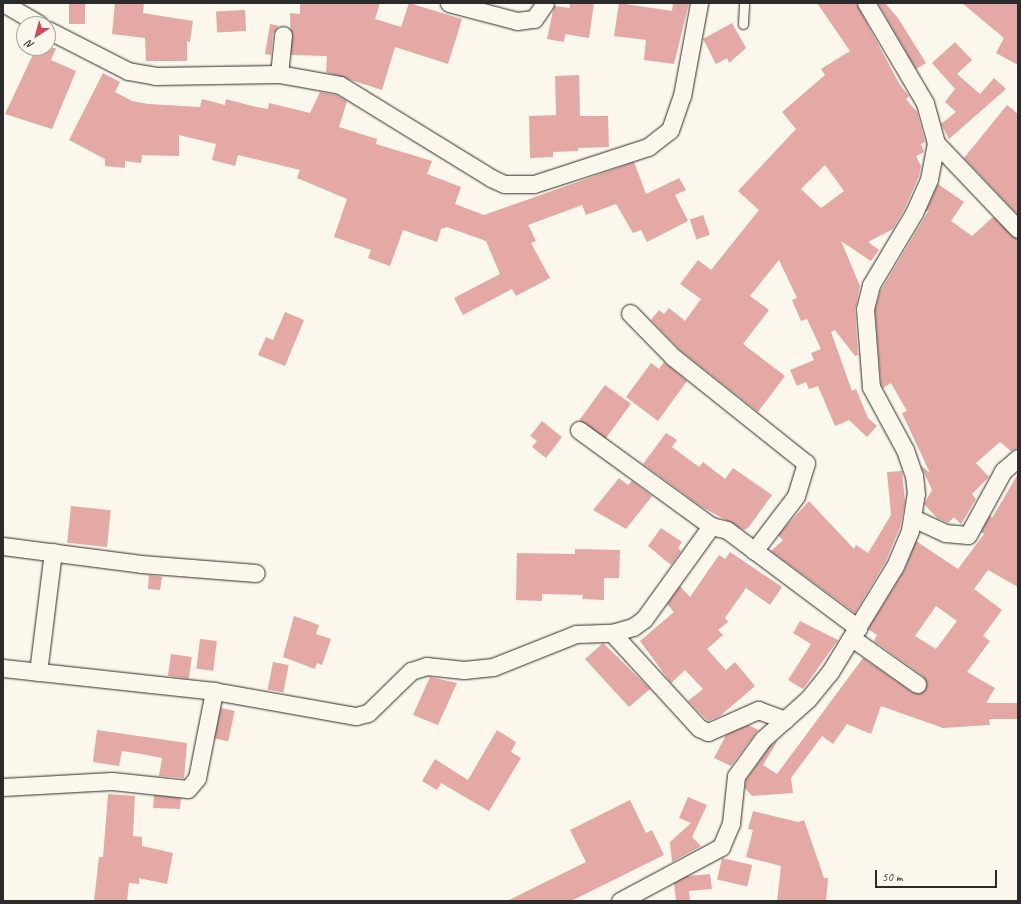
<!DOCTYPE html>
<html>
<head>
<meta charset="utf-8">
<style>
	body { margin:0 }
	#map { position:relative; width:1021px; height:904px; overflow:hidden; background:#fbf7ec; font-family:Caveat,sans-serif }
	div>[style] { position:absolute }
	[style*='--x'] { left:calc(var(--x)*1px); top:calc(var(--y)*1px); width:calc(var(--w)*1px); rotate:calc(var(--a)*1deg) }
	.building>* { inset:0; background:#e4a9a5; transform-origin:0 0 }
	.roads { filter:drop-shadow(0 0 1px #2b2b2b) drop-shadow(0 0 1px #2b2b2b) }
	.lane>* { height:9px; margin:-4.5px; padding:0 4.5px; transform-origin:4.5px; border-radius:4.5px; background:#fbf7ec }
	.street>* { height:17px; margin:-8.5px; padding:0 8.5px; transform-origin:8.5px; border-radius:8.5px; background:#fbf7ec }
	span { translate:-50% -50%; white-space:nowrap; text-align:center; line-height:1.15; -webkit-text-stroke:4px #fbf7ec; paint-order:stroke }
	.frame { position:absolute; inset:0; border:4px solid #2b2b2b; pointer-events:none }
	.north { position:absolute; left:16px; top:16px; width:40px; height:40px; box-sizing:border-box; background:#fbf7ec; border:1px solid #a8a59f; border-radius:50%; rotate:216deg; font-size:11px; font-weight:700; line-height:16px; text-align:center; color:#2b2b2b }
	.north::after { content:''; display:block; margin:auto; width:14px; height:18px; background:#d1495b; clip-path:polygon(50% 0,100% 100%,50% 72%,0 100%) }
	.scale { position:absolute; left:875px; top:870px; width:122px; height:18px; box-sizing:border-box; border:2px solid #2b2b2b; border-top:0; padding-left:5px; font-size:12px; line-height:14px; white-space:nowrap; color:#2b2b2b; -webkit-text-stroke:3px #fbf7ec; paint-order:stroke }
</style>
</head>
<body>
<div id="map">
	<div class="building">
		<i style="left:69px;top:3px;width:16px;height:21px"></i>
		<i style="clip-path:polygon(115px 3px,144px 3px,143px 13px,193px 21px,190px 42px,187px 41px,187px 61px,146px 61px,145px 38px,112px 34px)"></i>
		<i style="clip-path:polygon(300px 3px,380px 3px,375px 19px,401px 27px,409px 3px,462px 19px,448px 64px,395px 47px,382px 90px,326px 72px,327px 56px,291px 55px,290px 13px,300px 14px)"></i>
		<i style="clip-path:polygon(570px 3px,594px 3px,589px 38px,565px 34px,564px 42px,547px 39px,554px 6px,570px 8px)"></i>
		<i style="clip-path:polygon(619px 3px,672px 11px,673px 3px,689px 3px,674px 64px,644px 60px,646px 40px,614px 36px)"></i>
		<i style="clip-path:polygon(evenodd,817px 3px,856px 3px,900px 85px,909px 96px,906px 99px,917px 112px,925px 142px,921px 144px,924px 152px,916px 156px,921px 166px,919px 176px,905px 208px,893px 229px,868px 242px,879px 250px,871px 261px,841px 241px,860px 286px,855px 310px,858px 355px,855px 356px,835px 330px,831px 332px,852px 391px,856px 389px,868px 418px,877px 426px,867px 437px,849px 420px,835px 426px,818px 386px,809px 389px,806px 382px,797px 386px,790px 370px,814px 360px,811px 353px,821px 349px,807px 319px,801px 321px,792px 300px,797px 298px,779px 260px,750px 296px,769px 310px,743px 344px,785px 376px,758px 412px,680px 350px,651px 320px,659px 310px,664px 314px,669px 308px,685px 321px,701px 299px,680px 284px,698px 260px,711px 270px,759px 210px,738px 191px,796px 129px,782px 112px,825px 75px,821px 69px,850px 51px,817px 3px,825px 165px,844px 191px,821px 208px,801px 189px,825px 165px)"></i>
		<i style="clip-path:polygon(878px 3px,885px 3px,898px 18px,926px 63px,916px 69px)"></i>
		<i style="clip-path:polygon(962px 3px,1018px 3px,1018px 65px,996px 53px,1004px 38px)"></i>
		<i style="left:245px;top:10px;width:21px;height:29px;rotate:87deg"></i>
		<i style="clip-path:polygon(732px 23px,746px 48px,729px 63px,727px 58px,716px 64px,703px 39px)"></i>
		<i style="clip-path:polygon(270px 24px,279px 26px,273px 34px,271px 55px,265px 54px)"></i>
		<i style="clip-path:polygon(955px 42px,972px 60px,957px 74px,980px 94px,994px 78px,1006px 89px,949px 139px,941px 124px,956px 112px,945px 102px,955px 89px,932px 63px)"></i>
		<i style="clip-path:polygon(36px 48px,56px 48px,51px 60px,76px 71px,52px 129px,5px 114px)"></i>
		<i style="clip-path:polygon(103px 73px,120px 82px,115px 92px,132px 101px,148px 104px,200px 107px,202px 99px,225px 105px,226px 99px,252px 106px,268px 109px,269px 103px,310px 113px,320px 92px,336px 95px,347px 101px,339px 127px,377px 139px,376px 144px,432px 161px,427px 174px,461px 187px,455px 204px,484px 215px,634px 162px,646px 194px,679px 178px,686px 190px,675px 195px,688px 221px,647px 242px,641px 230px,633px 233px,616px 204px,586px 215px,582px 205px,528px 225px,536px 241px,531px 243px,550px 278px,516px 296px,512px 289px,463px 315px,454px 298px,500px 274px,486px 241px,447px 227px,441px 229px,437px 242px,403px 230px,390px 266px,368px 258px,371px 250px,334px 237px,347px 199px,297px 178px,300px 170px,238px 155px,235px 166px,212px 160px,216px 144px,179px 135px,179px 156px,142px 155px,141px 163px,125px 161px,125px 168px,105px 166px,105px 159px,69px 140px)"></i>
		<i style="clip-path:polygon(579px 75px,580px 116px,608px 116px,609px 147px,578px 148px,578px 151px,553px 152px,553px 157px,530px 158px,529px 116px,556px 115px,555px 76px)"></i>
		<i style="clip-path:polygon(1007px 105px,1018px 114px,1018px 215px,964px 158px)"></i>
		<i style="clip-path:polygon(938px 184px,964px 202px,951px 221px,972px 236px,993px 217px,1018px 239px,1018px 448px,1011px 451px,1000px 442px,976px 463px,989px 477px,972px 494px,976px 499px,961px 524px,954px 517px,948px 523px,937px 518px,924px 504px,932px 490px,921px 466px,930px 473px,902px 413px,907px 411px,891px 383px,883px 388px,881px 384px,875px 310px,880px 292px,929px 210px,925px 212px)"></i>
		<i style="left:703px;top:215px;width:21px;height:14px;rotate:71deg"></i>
		<i style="clip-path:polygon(285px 312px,304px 320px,285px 366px,258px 355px,266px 337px,273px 340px)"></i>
		<i style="clip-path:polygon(664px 362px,687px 381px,658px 421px,626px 397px,651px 363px,659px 369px)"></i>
		<i style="left:605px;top:385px;width:32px;height:44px;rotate:36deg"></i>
		<i style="clip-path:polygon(542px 421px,562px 437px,546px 458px,532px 447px,537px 441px,530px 436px)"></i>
		<i style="clip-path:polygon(666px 433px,677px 440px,672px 447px,699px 467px,703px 462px,725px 479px,733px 468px,772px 495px,748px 528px,744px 530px,702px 507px,643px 464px)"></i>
		<i style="clip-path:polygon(902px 471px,905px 502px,900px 527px,886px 561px,855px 613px,771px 551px,783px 540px,778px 535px,781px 532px,809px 501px,854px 549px,856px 545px,868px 553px,891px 515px,887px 472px)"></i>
		<i style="clip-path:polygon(evenodd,1018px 474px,1018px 587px,988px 570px,974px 589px,1002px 610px,983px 636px,990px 641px,967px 672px,995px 688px,986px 703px,1018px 703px,1018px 719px,989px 719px,990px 725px,943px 728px,881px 706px,871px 734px,847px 724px,833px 744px,822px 736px,791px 778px,793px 793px,752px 796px,745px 788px,746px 780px,770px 746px,778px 740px,763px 765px,777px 774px,863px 658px,912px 692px,925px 690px,923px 676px,874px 641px,877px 635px,868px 629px,904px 571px,916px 541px,958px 569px,984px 534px,981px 532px,990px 515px,992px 518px,1018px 474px,936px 606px,957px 621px,936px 649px,915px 636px,936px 606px)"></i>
		<i style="clip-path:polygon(619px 478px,628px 485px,632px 481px,652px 496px,626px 529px,593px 510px)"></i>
		<i style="left:71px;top:506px;width:40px;height:37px;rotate:6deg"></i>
		<i style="clip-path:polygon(661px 528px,682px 542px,678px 548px,681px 551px,671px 565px,648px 546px)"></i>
		<i style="clip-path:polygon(575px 549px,620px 550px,619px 578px,604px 578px,604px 600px,582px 599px,583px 595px,542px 594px,542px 601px,516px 600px,517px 553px,575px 554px)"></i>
		<i style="clip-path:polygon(730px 552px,782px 587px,770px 605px,746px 588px,725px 618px,728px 622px,718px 630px,723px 635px,707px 649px,726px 670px,735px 662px,755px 686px,720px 716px,708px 721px,688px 701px,703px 689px,685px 670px,671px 683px,640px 641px,674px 612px,667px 604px,680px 586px,690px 597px,719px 555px,725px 559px)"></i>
		<i style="clip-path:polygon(149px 575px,162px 577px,160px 590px,148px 589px)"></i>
		<i style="clip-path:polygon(294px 616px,319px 625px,316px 634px,331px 639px,322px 665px,317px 663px,315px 669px,283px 657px)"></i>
		<i style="clip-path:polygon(800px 621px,838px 640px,803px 689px,788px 680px,811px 644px,793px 633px)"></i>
		<i style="left:200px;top:639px;width:17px;height:30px;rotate:7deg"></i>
		<i style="clip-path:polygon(603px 643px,650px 689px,629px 707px,585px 659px)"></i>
		<i style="left:171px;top:654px;width:21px;height:22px;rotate:8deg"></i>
		<i style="left:273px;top:662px;width:16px;height:28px;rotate:11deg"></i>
		<i style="clip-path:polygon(430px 677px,457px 683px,438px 725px,413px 715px)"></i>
		<i style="left:221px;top:708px;width:14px;height:31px;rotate:12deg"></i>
		<i style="clip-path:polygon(749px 725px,758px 730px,731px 766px,714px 758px,726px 735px)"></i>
		<i style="clip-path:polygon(97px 730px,187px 743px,184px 778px,159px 776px,162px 758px,142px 754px,122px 751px,119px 766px,93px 762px)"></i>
		<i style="clip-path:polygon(497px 730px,516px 742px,511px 752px,521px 758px,489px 811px,441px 783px,437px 790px,422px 781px,435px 759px,468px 780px)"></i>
		<i style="clip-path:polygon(108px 794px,135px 796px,133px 836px,142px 837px,142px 846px,173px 853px,167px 884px,139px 878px,139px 884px,129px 883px,127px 901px,94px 901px,99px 857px,103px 857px)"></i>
		<i style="clip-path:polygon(154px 795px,181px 798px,180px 809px,153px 808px)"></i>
		<i style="clip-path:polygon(688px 797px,707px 805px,692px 837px,701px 846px,672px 862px,670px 842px,691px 823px,679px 818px)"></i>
		<i style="clip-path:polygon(630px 800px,646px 833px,652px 830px,664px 855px,571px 901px,507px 901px,586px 862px,570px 830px)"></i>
		<i style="clip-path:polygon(753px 811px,798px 822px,804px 820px,824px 878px,828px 878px,826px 901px,777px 901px,781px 866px,746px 857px,753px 830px,748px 829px)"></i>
		<i style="left:722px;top:858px;width:31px;height:22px;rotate:13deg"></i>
		<i style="clip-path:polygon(710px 874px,712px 889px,689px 891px,690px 901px,676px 901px,674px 883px,687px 876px)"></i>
	</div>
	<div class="roads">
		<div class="lane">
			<i style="--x:743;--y:24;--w:21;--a:-87"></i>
		</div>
		<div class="street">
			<i style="--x:3;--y:3;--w:42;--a:30.3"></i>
			<i style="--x:449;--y:3;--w:70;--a:14.8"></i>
			<i style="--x:517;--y:21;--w:17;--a:-7"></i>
			<i style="--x:534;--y:19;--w:19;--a:-55"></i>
			<i style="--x:48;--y:30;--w:90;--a:27.1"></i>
			<i style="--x:128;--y:71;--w:27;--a:10"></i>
			<i style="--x:155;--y:76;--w:124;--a:-0.9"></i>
			<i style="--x:279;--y:74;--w:62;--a:10.2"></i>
			<i style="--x:340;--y:85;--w:177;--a:31.6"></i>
			<i style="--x:491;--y:178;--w:14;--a:25"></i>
			<i style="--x:504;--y:184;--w:30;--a:0"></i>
			<i style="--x:534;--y:184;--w:120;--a:-18"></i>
			<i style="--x:648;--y:147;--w:28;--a:-38"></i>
			<i style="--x:670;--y:130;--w:36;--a:-71"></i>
			<i style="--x:682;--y:96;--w:95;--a:-79.6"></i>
			<i style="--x:279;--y:74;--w:39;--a:-84"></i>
			<i style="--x:936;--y:143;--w:119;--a:46.4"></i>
			<i style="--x:630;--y:313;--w:62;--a:45.7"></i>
			<i style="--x:673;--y:357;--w:170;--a:38.6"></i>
			<i style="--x:806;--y:463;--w:34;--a:107"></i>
			<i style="--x:796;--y:496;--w:69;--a:127.4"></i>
			<i style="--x:579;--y:430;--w:163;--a:36"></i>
			<i style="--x:913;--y:518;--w:35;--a:25"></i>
			<i style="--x:945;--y:533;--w:23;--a:5"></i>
			<i style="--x:968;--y:535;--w:73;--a:-61.3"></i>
			<i style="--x:1003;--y:471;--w:20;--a:-41"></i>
			<i style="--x:3;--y:546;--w:139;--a:7.4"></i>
			<i style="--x:141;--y:564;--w:115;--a:4.5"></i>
			<i style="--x:612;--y:633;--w:129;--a:47.5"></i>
			<i style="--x:699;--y:728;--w:10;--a:24"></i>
			<i style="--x:708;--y:732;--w:55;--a:-23.7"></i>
			<i style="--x:758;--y:710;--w:29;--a:20"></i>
			<i style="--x:852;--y:638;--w:80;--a:35.3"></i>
			<i style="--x:3;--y:668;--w:212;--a:6.2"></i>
			<i style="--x:214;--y:691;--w:144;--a:10"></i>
			<i style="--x:356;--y:716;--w:12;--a:-14"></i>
			<i style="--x:368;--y:713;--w:60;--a:-44.3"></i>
			<i style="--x:411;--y:671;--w:16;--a:-18"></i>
			<i style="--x:426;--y:666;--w:38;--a:6"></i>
			<i style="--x:464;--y:670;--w:29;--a:-6"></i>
			<i style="--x:493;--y:667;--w:89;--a:-21.7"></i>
			<i style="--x:576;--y:634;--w:36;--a:-2"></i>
			<i style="--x:612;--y:633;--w:22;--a:-16"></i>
			<i style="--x:633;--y:627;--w:14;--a:-36"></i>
			<i style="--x:644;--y:619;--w:115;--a:-54.2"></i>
			<i style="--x:711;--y:526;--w:16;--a:14"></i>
			<i style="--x:727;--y:530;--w:164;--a:36.8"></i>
			<i style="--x:38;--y:672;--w:121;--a:-82.9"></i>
			<i style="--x:3;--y:787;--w:109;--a:-3.2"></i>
			<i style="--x:112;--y:781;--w:76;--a:6"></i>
			<i style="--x:188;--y:789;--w:14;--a:-51"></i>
			<i style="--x:197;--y:778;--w:89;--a:-78.9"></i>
			<i style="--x:620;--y:901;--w:115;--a:-28.1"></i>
			<i style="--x:721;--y:847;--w:26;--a:-67"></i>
			<i style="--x:731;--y:823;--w:47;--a:-83.9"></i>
			<i style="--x:736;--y:776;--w:46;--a:-53.9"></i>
			<i style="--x:763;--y:739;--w:60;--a:-41.6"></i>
			<i style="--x:808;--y:699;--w:35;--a:-51"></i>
			<i style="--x:830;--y:672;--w:124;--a:-58.5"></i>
			<i style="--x:895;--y:566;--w:39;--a:-67"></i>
			<i style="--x:910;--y:530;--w:36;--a:-81"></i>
			<i style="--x:916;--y:494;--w:18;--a:-96"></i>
			<i style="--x:914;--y:476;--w:28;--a:-109"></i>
			<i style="--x:905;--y:450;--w:72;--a:-118.4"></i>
			<i style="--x:871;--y:387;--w:78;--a:-94.4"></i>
			<i style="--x:865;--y:309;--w:25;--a:-76"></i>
			<i style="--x:871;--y:285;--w:84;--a:-59.2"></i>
			<i style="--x:914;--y:213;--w:37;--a:-66"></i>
			<i style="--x:929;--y:179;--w:37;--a:-79"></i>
			<i style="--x:936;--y:143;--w:41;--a:-105.4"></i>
			<i style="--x:925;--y:103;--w:116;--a:-120.5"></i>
		</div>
	</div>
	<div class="frame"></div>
	<div class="north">N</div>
	<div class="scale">50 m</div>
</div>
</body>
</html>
